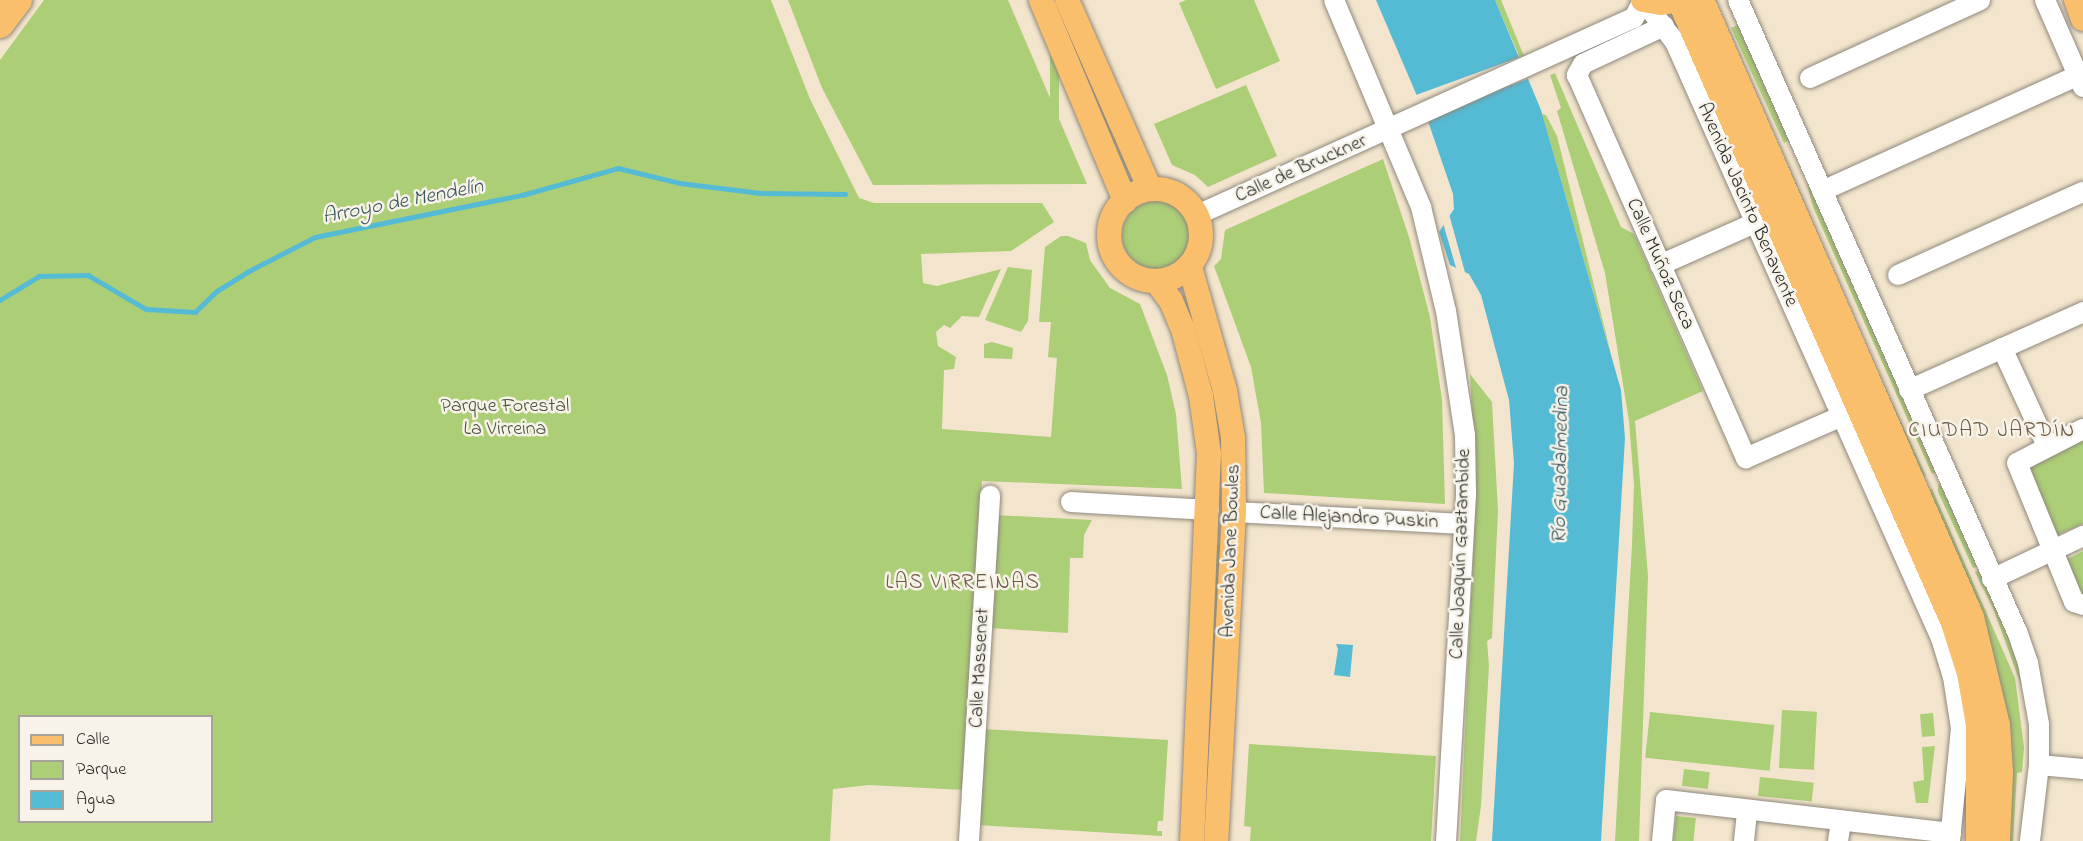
<!DOCTYPE html>
<html>
<head>
<meta charset="utf-8">
<style>
	body { margin:0 }
	#map { position:relative; width:2083px; height:841px; overflow:hidden; background:#f3e5cd; font-family:"Indie Flower",sans-serif }
	div>[style] { position:absolute }
	[style*='--x'] { left:calc(var(--x)*1px); top:calc(var(--y)*1px); width:calc(var(--w)*1px); rotate:calc(var(--a)*1deg) }
	.green>* { inset:0; background:#acce77; transform-origin:0 0 }
	.round { border-radius:50% }
	.water>* { inset:0; background:#55bad4 }
	.pier>* { inset:0; background:#f3e5cd; transform-origin:0 0 }
	.stream>* { height:4.5px; margin:-2.25px; padding:0 2.25px; transform-origin:2.25px; border-radius:2.25px; background:#55bad4 }
	.roads { filter:drop-shadow(0 0 2px #8f887c) drop-shadow(0 0 2px #8f887c) }
	.minor>* { height:20px; margin:-10px; padding:0 10px; transform-origin:10px; border-radius:10px; background:#fff }
	.major>* { height:24px; margin:-12px; padding:0 12px; transform-origin:12px; border-radius:12px; background:#f9bf6d }
	.major>.ring { margin:-12px; padding:0; box-sizing:content-box; background:none; border:24px solid #f9bf6d; border-radius:50% }
	.highway>* { height:28px; margin:-14px; padding:0 14px; transform-origin:14px; border-radius:14px; background:#f9bf6d }
	span { translate:-50% -50%; white-space:nowrap; text-align:center; line-height:1.15; -webkit-text-stroke:5px #f7f3e8; paint-order:stroke }
	.street-label { font-size:20px; color:#2b2b2b }
	.park-label { font-size:20px; color:#4b543e }
	.water-label { font-size:21px; color:#38565e; font-style:italic }
	.neighbourhood-label { font-size:21px; color:#6b5944; letter-spacing:1.5px }
	.legend { position:absolute; left:18px; top:715px; width:195px; height:108px; box-sizing:border-box; background:#f7f3e8; border:2px solid #a5a39c; margin:0; padding:8px 10px; list-style:none; font-size:18px; color:#2b2b2b }
	.legend li { display:flex; align-items:center; gap:12px; height:30px }
	.legend b { width:30px; border:2px solid #a5a39c }
</style>
</head>
<body>
<div id="map">
	<div class="green">
		<i style="clip-path:polygon(evenodd,44px 0,771px 0,810px 99px,859px 198px,874px 203px,1042px 203px,1054px 222px,1011px 251px,921px 254px,923px 283px,937px 286px,1001px 269px,979px 317px,962px 316px,950px 328px,944px 325px,936px 332px,938px 346px,956px 357px,954px 369px,944px 370px,942px 429px,1051px 437px,1057px 358px,1048px 357px,1051px 322px,1039px 322px,1043px 270px,1045px 247px,1061px 236px,1068px 236px,1086px 243px,1090px 260px,1110px 288px,1140px 304px,1167px 375px,1176px 414px,1182px 489px,982px 481px,964px 790px,869px 785px,833px 789px,830px 841px,0 841px,0 60px,44px 0,20px 716px,212px 716px,212px 822px,20px 822px,20px 716px)"></i>
		<i style="clip-path:polygon(788px 0,1008px 0,1087px 184px,873px 185px,822px 88px)"></i>
		<i style="left:1050px;top:0;width:9px;height:165px"></i>
		<i style="clip-path:polygon(1186px 0,1254px 0,1280px 61px,1216px 89px,1179px 3px)"></i>
		<i style="clip-path:polygon(1495px 0,1501px 0,1524px 56px,1520px 58px)"></i>
		<i style="clip-path:polygon(1740px 24px,1791px 139px,1784px 143px,1731px 28px)"></i>
		<i style="clip-path:polygon(1555px 73px,1621px 227px,1634px 234px,1703px 391px,1635px 421px,1648px 576px,1639px 841px,1615px 841px,1632px 545px,1634px 485px,1629px 421px,1605px 273px,1557px 111px,1561px 108px,1550px 75px)"></i>
		<i style="clip-path:polygon(1246px 85px,1277px 156px,1208px 187px,1195px 175px,1172px 165px,1154px 124px)"></i>
		<i style="clip-path:polygon(1542px 114px,1546px 115px,1557px 136px,1612px 358px)"></i>
		<i style="clip-path:polygon(1383px 159px,1409px 237px,1430px 317px,1442px 400px,1445px 504px,1264px 493px,1261px 423px,1251px 367px,1214px 266px,1221px 259px,1225px 230px)"></i>
		<i style="clip-path:polygon(1789px 167px,1853px 318px,1926px 476px,1921px 478px,1785px 169px)"></i>
		<i style="clip-path:polygon(1810px 184px,1938px 471px,1932px 474px,1813px 207px,1807px 185px)"></i>
		<i class="round" style="left:1122px;top:201px;width:68px;height:68px"></i>
		<i style="clip-path:polygon(1008px 267px,1032px 270px,1028px 321px,1021px 332px,985px 320px)"></i>
		<i style="clip-path:polygon(992px 342px,1013px 348px,1012px 359px,984px 358px,984px 344px)"></i>
		<i style="clip-path:polygon(1470px 374px,1492px 402px,1498px 511px,1492px 638px,1487px 641px,1489px 666px,1481px 806px,1476px 841px,1460px 841px,1476px 488px)"></i>
		<i style="clip-path:polygon(2083px 438px,2083px 524px,2054px 536px,2025px 464px)"></i>
		<i style="clip-path:polygon(1944px 482px,1981px 565px,1973px 568px,1938px 492px,1938px 485px)"></i>
		<i style="clip-path:polygon(1932px 489px,2015px 678px,2024px 747px,2022px 772px,2017px 773px,2013px 841px,2005px 841px,1927px 491px)"></i>
		<i style="clip-path:polygon(996px 515px,1092px 520px,1084px 535px,1083px 558px,1070px 558px,1068px 633px,989px 628px)"></i>
		<i style="left:1216px;top:545px;width:8px;height:229px"></i>
		<i style="clip-path:polygon(2083px 551px,2083px 596px,2066px 560px)"></i>
		<i style="clip-path:polygon(1982px 569px,2013px 638px,2027px 684px,2021px 685px,1993px 608px,1975px 572px)"></i>
		<i style="left:1782px;top:710px;width:35px;height:58px;rotate:3deg"></i>
		<i style="left:1650px;top:712px;width:125px;height:46px;rotate:6deg"></i>
		<i style="left:1933px;top:713px;width:23px;height:13px;rotate:85deg"></i>
		<i style="clip-path:polygon(983px 729px,1168px 740px,1163px 821px,1158px 821px,1157px 831px,1162px 831px,1162px 836px,977px 825px)"></i>
		<i style="clip-path:polygon(1249px 744px,1436px 756px,1431px 841px,1250px 841px,1251px 827px,1244px 826px)"></i>
		<i style="clip-path:polygon(1935px 746px,1928px 803px,1916px 803px,1913px 782px,1924px 780px,1922px 747px)"></i>
		<i style="left:1684px;top:769px;width:26px;height:17px;rotate:7deg"></i>
		<i style="left:1760px;top:777px;width:54px;height:19px;rotate:6deg"></i>
		<i style="left:1676px;top:816px;width:20px;height:25px;rotate:6deg"></i>
	</div>
	<div class="water">
		<i style="clip-path:polygon(1376px 0,1495px 0,1541px 110px,1621px 390px,1625px 438px,1601px 841px,1492px 841px,1514px 463px,1509px 400px,1481px 295px,1469px 274px,1450px 265px,1439px 232px,1454px 209px,1453px 194px,1429px 124px)"></i>
		<i style="clip-path:polygon(1336px 644px,1353px 645px,1350px 677px,1334px 675px,1338px 649px)"></i>
	</div>
	<div class="pier">
		<i style="left:1523px;top:56px;width:23px;height:116px;rotate:70deg"></i>
		<i style="clip-path:polygon(1449px 214px,1466px 276px,1457px 271px,1443px 223px)"></i>
	</div>
	<div class="stream">
		<i style="--x:0;--y:300;--w:46;--a:-31.6"></i>
		<i style="--x:39;--y:276;--w:49;--a:-1.2"></i>
		<i style="--x:88;--y:275;--w:67;--a:30.4"></i>
		<i style="--x:146;--y:309;--w:49;--a:3.5"></i>
		<i style="--x:195;--y:312;--w:30;--a:-44"></i>
		<i style="--x:217;--y:291;--w:36;--a:-32"></i>
		<i style="--x:247;--y:272;--w:76;--a:-27.2"></i>
		<i style="--x:315;--y:237;--w:211;--a:-11.5"></i>
		<i style="--x:522;--y:195;--w:100;--a:-15.7"></i>
		<i style="--x:618;--y:168;--w:64;--a:13.6"></i>
		<i style="--x:680;--y:183;--w:81;--a:7.1"></i>
		<i style="--x:760;--y:193;--w:85;--a:0.7"></i>
	</div>
	<div class="roads">
		<div class="minor">
			<i style="--x:1334;--y:0;--w:225;--a:67.2"></i>
			<i style="--x:1421;--y:207;--w:107;--a:76.5"></i>
			<i style="--x:1446;--y:311;--w:125;--a:81.3"></i>
			<i style="--x:1465;--y:435;--w:60;--a:89"></i>
			<i style="--x:1466;--y:495;--w:347;--a:93.3"></i>
			<i style="--x:1738;--y:0;--w:693;--a:66.17"></i>
			<i style="--x:2018;--y:634;--w:31;--a:71"></i>
			<i style="--x:2028;--y:663;--w:62;--a:79.8"></i>
			<i style="--x:2039;--y:724;--w:41;--a:90"></i>
			<i style="--x:2039;--y:765;--w:77;--a:96.8"></i>
			<i style="--x:2045;--y:0;--w:95;--a:66.4"></i>
			<i style="--x:1664;--y:26;--w:89;--a:154.9"></i>
			<i style="--x:1583;--y:64;--w:13;--a:119"></i>
			<i style="--x:1577;--y:75;--w:419;--a:66.2"></i>
			<i style="--x:1746;--y:458;--w:103;--a:-23.6"></i>
			<i style="--x:1810;--y:78;--w:187;--a:-24.6"></i>
			<i style="--x:1822;--y:191;--w:286;--a:-24.3"></i>
			<i style="--x:1197;--y:215;--w:479;--a:-24.3"></i>
			<i style="--x:1634;--y:18;--w:20;--a:-63"></i>
			<i style="--x:1643;--y:0;--w:53;--a:52.7"></i>
			<i style="--x:1675;--y:42;--w:653;--a:65.95"></i>
			<i style="--x:1941;--y:638;--w:41;--a:72.9"></i>
			<i style="--x:1953;--y:677;--w:52;--a:81.1"></i>
			<i style="--x:1961;--y:728;--w:114;--a:95.6"></i>
			<i style="--x:1660;--y:265;--w:104;--a:-23.9"></i>
			<i style="--x:1898;--y:275;--w:203;--a:-24.2"></i>
			<i style="--x:2002;--y:348;--w:108;--a:65.3"></i>
			<i style="--x:1909;--y:390;--w:191;--a:-24.1"></i>
			<i style="--x:2083;--y:429;--w:74;--a:152.7"></i>
			<i style="--x:2017;--y:463;--w:150;--a:67.7"></i>
			<i style="--x:2074;--y:602;--w:9;--a:18"></i>
			<i style="--x:1071;--y:502;--w:138;--a:3.3"></i>
			<i style="--x:1234;--y:512;--w:230;--a:3"></i>
			<i style="--x:1992;--y:579;--w:101;--a:-25.3"></i>
			<i style="--x:2039;--y:765;--w:44;--a:5.2"></i>
			<i style="--x:969;--y:841;--w:346;--a:-86.5"></i>
			<i style="--x:1662;--y:841;--w:41;--a:-84.4"></i>
			<i style="--x:1666;--y:800;--w:287;--a:6.6"></i>
			<i style="--x:1744;--y:841;--w:31;--a:-84"></i>
			<i style="--x:1838;--y:841;--w:20;--a:-81"></i>
		</div>
		<div class="major">
			<i style="--x:1041;--y:0;--w:218;--a:67.3"></i>
			<i style="--x:1067;--y:0;--w:206;--a:66.3"></i>
			<i style="--x:1643;--y:0;--w:18;--a:9"></i>
			<i style="--x:1661;--y:3;--w:20;--a:-9"></i>
			<i style="--x:1679;--y:0;--w:681;--a:66.26"></i>
			<i style="--x:1953;--y:623;--w:52;--a:72.3"></i>
			<i style="--x:1969;--y:673;--w:53;--a:80.2"></i>
			<i style="--x:1978;--y:725;--w:116;--a:90"></i>
			<i style="--x:1702;--y:0;--w:673;--a:66.37"></i>
			<i style="--x:1972;--y:617;--w:111;--a:76.5"></i>
			<i style="--x:1998;--y:725;--w:48;--a:86.4"></i>
			<i style="--x:2001;--y:773;--w:68;--a:92.5"></i>
			<i style="--x:2076;--y:0;--w:20;--a:70"></i>
			<i class="ring" style="left:1109px;top:189px;width:68px;height:68px"></i>
			<i style="--x:1190;--y:267;--w:129;--a:74.2"></i>
			<i style="--x:1225;--y:391;--w:48;--a:80.3"></i>
			<i style="--x:1233;--y:438;--w:74;--a:89.2"></i>
			<i style="--x:1234;--y:512;--w:329;--a:93.1"></i>
			<i style="--x:1156;--y:281;--w:25;--a:53"></i>
			<i style="--x:1171;--y:301;--w:30;--a:67"></i>
			<i style="--x:1183;--y:329;--w:69;--a:75"></i>
			<i style="--x:1201;--y:396;--w:59;--a:82.1"></i>
			<i style="--x:1209;--y:454;--w:387;--a:92.5"></i>
		</div>
		<div class="highway">
			<i style="--x:0;--y:24;--w:30;--a:-53"></i>
		</div>
	</div>
	<div class="street-label">
		<span style="left:1301px;top:169px;rotate:-24deg">Calle de Bruckner</span>
		<span style="left:1747px;top:205px;rotate:66deg">Avenida Jacinto Benavente</span>
		<span style="left:1660px;top:264px;rotate:66deg">Calle Muñoz Seca</span>
		<span style="left:1349px;top:518px;rotate:3deg">Calle Alejandro Puskin</span>
		<span style="left:1231px;top:551px;rotate:-88deg">Avenida Jane Bowles</span>
		<span style="left:1461px;top:554px;rotate:-88deg">Calle Joaquín Gaztambide</span>
		<span style="left:980px;top:668px;rotate:-87deg">Calle Massenet</span>
	</div>
	<div class="park-label">
		<span style="left:505px;top:418px">Parque Forestal<br>La Virreina</span>
	</div>
	<div class="water-label">
		<span style="left:403px;top:202px;rotate:-11deg">Arroyo de Mendelín</span>
		<span style="left:1561px;top:465px;rotate:-89deg">Río Guadalmedina</span>
	</div>
	<div class="neighbourhood-label">
		<span style="left:1992px;top:431px">CIUDAD JARDÍN</span>
		<span style="left:963px;top:583px">LAS VIRREINAS</span>
	</div>
	<ul class="legend">
	<li><b style="height:8px;background:#f9bf6d"></b>Calle</li>
	<li><b style="height:16px;background:#acce77"></b>Parque</li>
	<li><b style="height:16px;background:#55bad4"></b>Agua</li>
	</ul>
</div>
</body>
</html>
